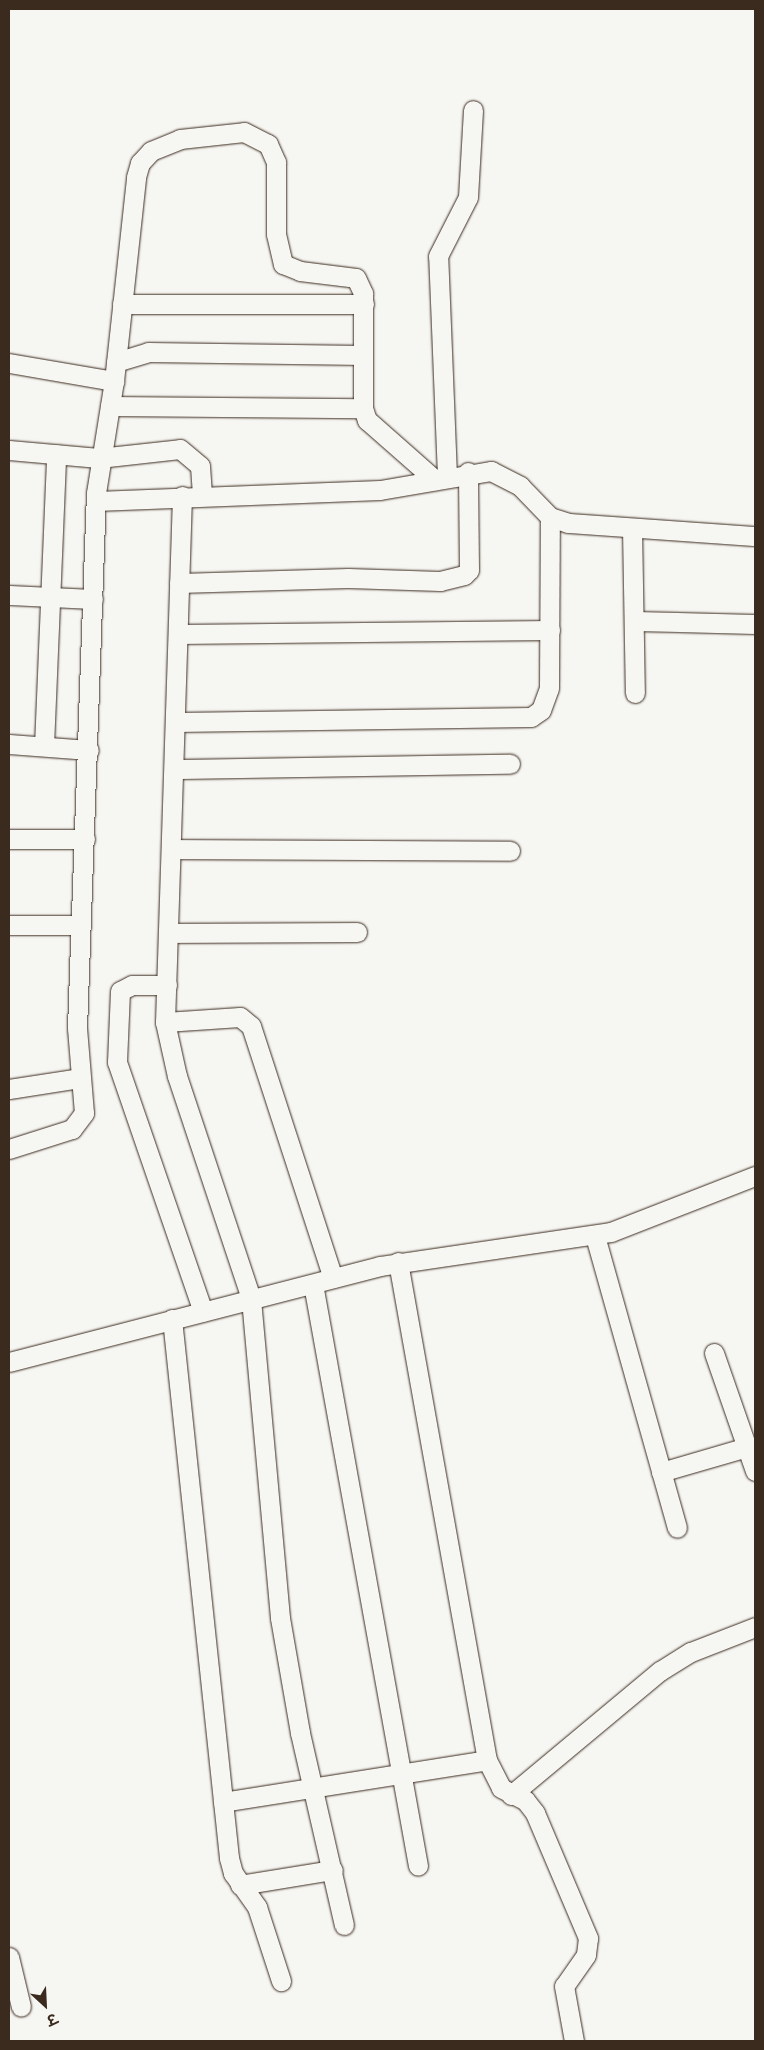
<!DOCTYPE html>
<html>
<head>
<meta charset="utf-8">
<style>
	body { margin:0 }
	#map { position:relative; width:764px; height:2050px; overflow:hidden; background:#f6f6f2; font-family:"Comic Neue","Playpen Sans Deva",sans-serif }
	div>[style] { position:absolute }
	[style*='--x'] { left:calc(var(--x)*1px); top:calc(var(--y)*1px); width:calc(var(--w)*1px); rotate:calc(var(--a)*1deg) }
	.roads { filter:drop-shadow(0 0 1px #3b2a1e) drop-shadow(0 0 1px #3b2a1e) }
	.minor>* { height:19px; margin:-9.5px; padding:0 9.5px; transform-origin:9.5px; border-radius:9.5px; background:#f6f6f2 }
	span { translate:-50% -50%; white-space:nowrap; text-align:center; line-height:1.15; -webkit-text-stroke:4px #f6f6f2; paint-order:stroke }
	.frame { position:absolute; inset:0; border:10px solid #3b2a1e; pointer-events:none }
	.north { position:absolute; left:20px; top:1980px; width:50px; height:50px; -webkit-text-stroke:4px #f6f6f2; paint-order:stroke; rotate:155deg; font-size:14px; font-weight:700; line-height:20px; text-align:center; color:#3b2a1e }
	.north::after { content:''; display:block; margin:auto; width:18px; height:22px; background:#3b2a1e; clip-path:polygon(50% 0,100% 100%,50% 72%,0 100%) }
</style>
</head>
<body>
<div id="map">
	<div class="roads">
		<div class="minor">
			<i style="--x:122;--y:304;--w:242;--a:0"></i>
			<i style="--x:116;--y:362;--w:34;--a:-17"></i>
			<i style="--x:148;--y:352;--w:215;--a:0.8"></i>
			<i style="--x:9;--y:363;--w:107;--a:9.7"></i>
			<i style="--x:110;--y:406;--w:253;--a:0.5"></i>
			<i style="--x:9;--y:450;--w:90;--a:5.1"></i>
			<i style="--x:99;--y:458;--w:81;--a:-6.3"></i>
			<i style="--x:180;--y:449;--w:26;--a:40"></i>
			<i style="--x:200;--y:466;--w:30;--a:86"></i>
			<i style="--x:447;--y:476;--w:220;--a:-92.3"></i>
			<i style="--x:438;--y:256;--w:66;--a:-63"></i>
			<i style="--x:468;--y:197;--w:87;--a:-86.7"></i>
			<i style="--x:182;--y:496;--w:526;--a:91.85"></i>
			<i style="--x:165;--y:1022;--w:55;--a:77.5"></i>
			<i style="--x:177;--y:1076;--w:235;--a:71.6"></i>
			<i style="--x:251;--y:1299;--w:320;--a:84.8"></i>
			<i style="--x:280;--y:1618;--w:117;--a:80.1"></i>
			<i style="--x:300;--y:1733;--w:197;--a:77.1"></i>
			<i style="--x:96;--y:501;--w:284;--a:-2.2"></i>
			<i style="--x:380;--y:490;--w:113;--a:-9.7"></i>
			<i style="--x:491;--y:471;--w:33;--a:27"></i>
			<i style="--x:520;--y:486;--w:43;--a:45.9"></i>
			<i style="--x:550;--y:517;--w:19;--a:18"></i>
			<i style="--x:568;--y:523;--w:187;--a:4"></i>
			<i style="--x:632;--y:528;--w:165;--a:89"></i>
			<i style="--x:179;--y:583;--w:169;--a:-1.7"></i>
			<i style="--x:348;--y:578;--w:92;--a:1.9"></i>
			<i style="--x:440;--y:581;--w:25;--a:-14"></i>
			<i style="--x:464;--y:575;--w:7;--a:-45"></i>
			<i style="--x:469;--y:570;--w:98;--a:-90.6"></i>
			<i style="--x:9;--y:595;--w:84;--a:2.7"></i>
			<i style="--x:634;--y:621;--w:121;--a:1.4"></i>
			<i style="--x:178;--y:634;--w:372;--a:-0.6"></i>
			<i style="--x:176;--y:722;--w:355;--a:-0.8"></i>
			<i style="--x:531;--y:717;--w:12;--a:-35"></i>
			<i style="--x:541;--y:710;--w:23;--a:-70"></i>
			<i style="--x:549;--y:688;--w:171;--a:-89.7"></i>
			<i style="--x:9;--y:744;--w:80;--a:4.3"></i>
			<i style="--x:44;--y:746;--w:292;--a:-87.6"></i>
			<i style="--x:174;--y:769;--w:336;--a:-0.9"></i>
			<i style="--x:9;--y:839;--w:76;--a:0"></i>
			<i style="--x:171;--y:849;--w:339;--a:0.3"></i>
			<i style="--x:9;--y:925;--w:72;--a:0"></i>
			<i style="--x:169;--y:933;--w:188;--a:-0.3"></i>
			<i style="--x:167;--y:985;--w:35;--a:180"></i>
			<i style="--x:132;--y:985;--w:13;--a:153"></i>
			<i style="--x:120;--y:991;--w:71;--a:92.4"></i>
			<i style="--x:117;--y:1062;--w:264;--a:71"></i>
			<i style="--x:165;--y:1022;--w:75;--a:-3.8"></i>
			<i style="--x:240;--y:1017;--w:14;--a:39"></i>
			<i style="--x:251;--y:1026;--w:265;--a:72"></i>
			<i style="--x:9;--y:1089;--w:71;--a:-8.9"></i>
			<i style="--x:9;--y:1149;--w:66;--a:-17.6"></i>
			<i style="--x:72;--y:1129;--w:20;--a:-53"></i>
			<i style="--x:84;--y:1113;--w:85;--a:-94.7"></i>
			<i style="--x:77;--y:1028;--w:535;--a:-87.97"></i>
			<i style="--x:96;--y:493;--w:113;--a:-80.9"></i>
			<i style="--x:114;--y:381;--w:205;--a:-83.8"></i>
			<i style="--x:136;--y:177;--w:15;--a:-74"></i>
			<i style="--x:140;--y:163;--w:16;--a:-47"></i>
			<i style="--x:151;--y:151;--w:31;--a:-22"></i>
			<i style="--x:180;--y:139;--w:64;--a:-6.2"></i>
			<i style="--x:244;--y:132;--w:27;--a:27"></i>
			<i style="--x:268;--y:144;--w:20;--a:66"></i>
			<i style="--x:276;--y:162;--w:72;--a:90"></i>
			<i style="--x:276;--y:234;--w:31;--a:77"></i>
			<i style="--x:283;--y:264;--w:18;--a:22"></i>
			<i style="--x:300;--y:271;--w:56;--a:7.1"></i>
			<i style="--x:356;--y:278;--w:17;--a:65"></i>
			<i style="--x:363;--y:293;--w:115;--a:90"></i>
			<i style="--x:363;--y:408;--w:13;--a:72"></i>
			<i style="--x:367;--y:420;--w:91;--a:41.4"></i>
			<i style="--x:595;--y:1236;--w:303;--a:74.3"></i>
			<i style="--x:398;--y:1262;--w:506;--a:79.87"></i>
			<i style="--x:487;--y:1760;--w:31;--a:63"></i>
			<i style="--x:501;--y:1788;--w:27;--a:27"></i>
			<i style="--x:525;--y:1800;--w:16;--a:52"></i>
			<i style="--x:535;--y:1813;--w:136;--a:67"></i>
			<i style="--x:588;--y:1938;--w:17;--a:97"></i>
			<i style="--x:586;--y:1955;--w:38;--a:125"></i>
			<i style="--x:564;--y:1986;--w:56;--a:79.7"></i>
			<i style="--x:313;--y:1284;--w:591;--a:79.77"></i>
			<i style="--x:172;--y:1319;--w:542;--a:83.96"></i>
			<i style="--x:229;--y:1858;--w:16;--a:75"></i>
			<i style="--x:233;--y:1873;--w:42;--a:54.8"></i>
			<i style="--x:257;--y:1907;--w:78;--a:72"></i>
			<i style="--x:714;--y:1353;--w:125;--a:70.8"></i>
			<i style="--x:9;--y:1362;--w:383;--a:-14.5"></i>
			<i style="--x:380;--y:1266;--w:233;--a:-8.4"></i>
			<i style="--x:611;--y:1232;--w:155;--a:-21.3"></i>
			<i style="--x:661;--y:1472;--w:90;--a:-16.2"></i>
			<i style="--x:511;--y:1795;--w:194;--a:-39.8"></i>
			<i style="--x:660;--y:1671;--w:36;--a:-32"></i>
			<i style="--x:691;--y:1652;--w:69;--a:-21.3"></i>
			<i style="--x:223;--y:1802;--w:267;--a:-9"></i>
			<i style="--x:240;--y:1885;--w:94;--a:-9.2"></i>
			<i style="--x:9;--y:1957;--w:51;--a:76.5"></i>
		</div>
	</div>
	<div class="frame"></div>
	<div class="north">उ</div>
</div>
</body>
</html>
